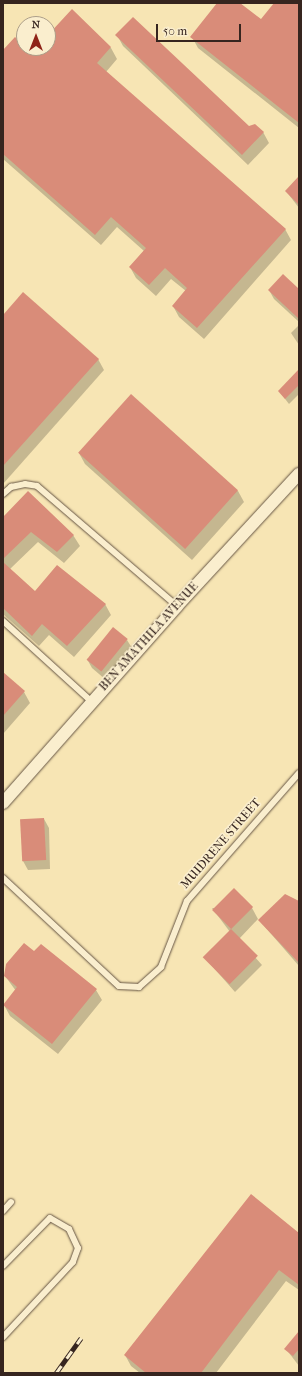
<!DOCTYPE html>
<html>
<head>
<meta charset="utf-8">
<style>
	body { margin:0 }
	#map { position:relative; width:302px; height:1376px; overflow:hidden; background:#f7e5b4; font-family:"IM FELL French Canon",serif }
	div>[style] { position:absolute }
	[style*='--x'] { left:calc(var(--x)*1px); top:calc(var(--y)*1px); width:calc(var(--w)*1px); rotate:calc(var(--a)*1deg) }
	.shadow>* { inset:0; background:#0003 }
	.building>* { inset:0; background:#d98c79; transform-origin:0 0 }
	.roads { filter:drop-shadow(0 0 1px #654) drop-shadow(0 0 1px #654) }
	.lane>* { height:6px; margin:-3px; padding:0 3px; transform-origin:3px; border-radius:3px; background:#faeece }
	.street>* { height:12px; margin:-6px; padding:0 6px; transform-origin:6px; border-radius:6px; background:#faeece }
	.rail>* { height:4.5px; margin-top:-2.25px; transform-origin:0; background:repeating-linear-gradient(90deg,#faeece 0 9px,#36251f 0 18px); box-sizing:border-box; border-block:1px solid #36251f }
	span { translate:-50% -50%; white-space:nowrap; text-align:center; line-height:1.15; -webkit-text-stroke:3.5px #faeece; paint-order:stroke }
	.street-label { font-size:12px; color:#36251f }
	.frame { position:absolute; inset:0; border:4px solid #36251f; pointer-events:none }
	.north { position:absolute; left:16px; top:16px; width:40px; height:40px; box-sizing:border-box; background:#faeece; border:1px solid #ac9e88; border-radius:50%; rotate:0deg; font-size:11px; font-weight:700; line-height:16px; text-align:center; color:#36251f }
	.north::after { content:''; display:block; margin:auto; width:14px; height:18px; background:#8f2418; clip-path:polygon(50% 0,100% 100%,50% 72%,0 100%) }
	.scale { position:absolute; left:156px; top:24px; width:85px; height:18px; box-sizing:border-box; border:2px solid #36251f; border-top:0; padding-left:5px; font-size:12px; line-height:14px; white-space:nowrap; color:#36251f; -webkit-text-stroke:3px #faeece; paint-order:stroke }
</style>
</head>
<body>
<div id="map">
	<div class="shadow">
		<i style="clip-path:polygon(219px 3px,239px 3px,262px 21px,275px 3px,299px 3px,299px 128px,198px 48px,192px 37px)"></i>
		<i style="clip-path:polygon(72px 11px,111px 48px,117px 59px,106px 72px,285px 229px,291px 240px,204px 339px,179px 317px,173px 306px,186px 291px,171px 279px,156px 296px,136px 278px,130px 267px,144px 251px,117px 227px,101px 245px,3px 159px,3px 52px,32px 54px,38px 48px,48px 48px,48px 37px)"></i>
		<i style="clip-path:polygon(117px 35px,249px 127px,263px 132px,269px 143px,248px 165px,123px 46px)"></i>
		<i style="clip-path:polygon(299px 177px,299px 208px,286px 191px)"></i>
		<i style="clip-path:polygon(269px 290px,299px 290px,299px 322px,274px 299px)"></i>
		<i style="clip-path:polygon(3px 316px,98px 359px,104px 370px,3px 484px)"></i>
		<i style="clip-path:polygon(299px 325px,299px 345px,291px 333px)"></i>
		<i style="clip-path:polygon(299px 371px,299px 394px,289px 404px,279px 391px)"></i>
		<i style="clip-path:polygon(79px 453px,238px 491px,244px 502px,192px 560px,85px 464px)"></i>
		<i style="clip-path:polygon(3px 519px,73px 535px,80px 546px,64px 563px,38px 542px,10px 569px,35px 592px,105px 604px,111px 615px,74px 657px,49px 635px,39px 646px,3px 614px)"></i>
		<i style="clip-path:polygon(127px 640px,132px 648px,106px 680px,92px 668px,87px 659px)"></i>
		<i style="clip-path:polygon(3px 673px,24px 692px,30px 703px,3px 734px)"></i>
		<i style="clip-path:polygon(44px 819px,49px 828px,50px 869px,28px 870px,23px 861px,21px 820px)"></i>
		<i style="clip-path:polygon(299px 902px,299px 966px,259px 920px)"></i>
		<i style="clip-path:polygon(212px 908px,252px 908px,258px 919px,239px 939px,262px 965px,235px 992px,205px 958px,230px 932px)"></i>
		<i style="clip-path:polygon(34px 952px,96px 990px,102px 1000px,58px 1054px,10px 1016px,4px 1005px,16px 991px,5px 976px)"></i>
		<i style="clip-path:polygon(299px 1234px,299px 1290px,286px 1281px,216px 1373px,140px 1373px,131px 1366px,125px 1355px)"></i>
		<i style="clip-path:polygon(299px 1333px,299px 1366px,286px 1349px)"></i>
	</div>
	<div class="building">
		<i style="clip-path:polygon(217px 3px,240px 3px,261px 19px,274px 3px,299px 3px,299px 123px,190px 37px)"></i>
		<i style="clip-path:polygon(72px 9px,111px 47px,97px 63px,286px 229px,197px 328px,172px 306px,187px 288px,165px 268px,149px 285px,129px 267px,146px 248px,111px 217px,95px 235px,3px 154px,3px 50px,15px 37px,32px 53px,36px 48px,48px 48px,48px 35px)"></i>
		<i style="clip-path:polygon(133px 17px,249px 126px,255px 124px,264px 132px,242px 155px,115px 35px)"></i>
		<i style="clip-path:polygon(299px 176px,299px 205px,285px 191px)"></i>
		<i style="clip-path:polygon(283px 274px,299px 289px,299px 319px,268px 290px)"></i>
		<i style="clip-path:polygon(23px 292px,99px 359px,3px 466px,3px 315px)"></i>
		<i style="clip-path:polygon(299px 369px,299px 385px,285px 399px,278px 391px)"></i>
		<i style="left:131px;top:394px;width:144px;height:79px;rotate:42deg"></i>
		<i style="clip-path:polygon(28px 491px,74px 535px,57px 552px,31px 532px,3px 559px,3px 517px)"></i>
		<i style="clip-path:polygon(3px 562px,35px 591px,57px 565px,106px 604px,67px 646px,42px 624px,32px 636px,3px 608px)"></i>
		<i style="left:113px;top:627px;width:19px;height:42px;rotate:39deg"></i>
		<i style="clip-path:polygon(3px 672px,25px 691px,3px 716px)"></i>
		<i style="left:44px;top:818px;width:42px;height:24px;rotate:87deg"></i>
		<i style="left:234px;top:888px;width:27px;height:31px;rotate:45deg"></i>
		<i style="clip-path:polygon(285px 894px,299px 901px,299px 963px,258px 920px)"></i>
		<i style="left:231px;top:929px;width:38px;height:40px;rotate:45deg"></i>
		<i style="clip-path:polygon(24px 943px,34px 951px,41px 944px,97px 989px,52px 1044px,3px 1005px,17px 987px,4px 976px,6px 964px)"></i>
		<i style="clip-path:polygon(251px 1194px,299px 1233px,299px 1285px,279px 1270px,201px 1373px,146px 1373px,124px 1355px)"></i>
		<i style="clip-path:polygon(299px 1331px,299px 1349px,293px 1356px,284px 1349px)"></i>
	</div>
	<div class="roads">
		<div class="lane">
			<i style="--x:3;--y:494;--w:11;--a:-41"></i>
			<i style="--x:11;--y:487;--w:14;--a:-12"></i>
			<i style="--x:25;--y:484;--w:12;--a:9"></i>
			<i style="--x:37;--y:486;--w:184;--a:40.6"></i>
			<i style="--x:3;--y:621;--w:120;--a:42.3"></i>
			<i style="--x:3;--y:878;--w:158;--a:43"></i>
			<i style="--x:119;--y:986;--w:20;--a:3"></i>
			<i style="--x:139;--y:987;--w:30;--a:-42"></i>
			<i style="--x:161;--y:967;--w:71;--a:-68.5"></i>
			<i style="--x:187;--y:901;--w:170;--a:-48.8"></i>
			<i style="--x:3;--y:1211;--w:12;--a:-48"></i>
			<i style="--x:3;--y:1266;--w:67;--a:-45.6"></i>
			<i style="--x:50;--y:1218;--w:22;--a:30"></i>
			<i style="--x:69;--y:1229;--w:21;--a:65"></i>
			<i style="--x:78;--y:1248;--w:15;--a:110"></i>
			<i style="--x:73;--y:1262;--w:103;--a:133"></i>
		</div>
		<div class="street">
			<i style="--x:3;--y:803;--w:263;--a:-48.5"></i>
			<i style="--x:177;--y:606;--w:180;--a:-47.3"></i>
		</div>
	</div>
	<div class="rail">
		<i style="--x:56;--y:1373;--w:43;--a:-54.5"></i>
	</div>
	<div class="street-label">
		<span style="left:149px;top:637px;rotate:-48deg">BEN AMATHILA AVENUE</span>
		<span style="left:221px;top:844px;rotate:-49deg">MUIDRENE STREET</span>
	</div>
	<div class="frame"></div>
	<div class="north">N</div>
	<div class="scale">50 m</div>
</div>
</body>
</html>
